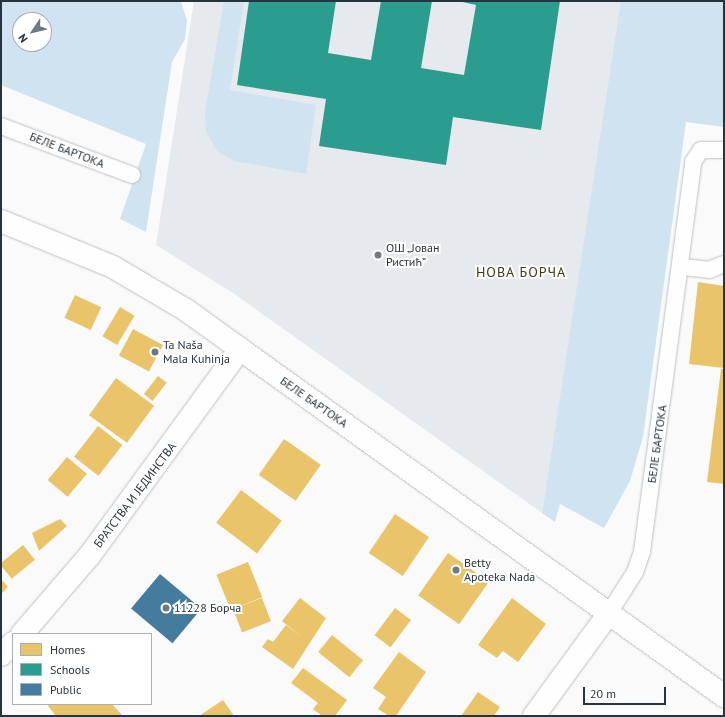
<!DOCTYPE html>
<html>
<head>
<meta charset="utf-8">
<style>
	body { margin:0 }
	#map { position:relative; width:725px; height:717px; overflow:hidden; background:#fafafa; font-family:"PT Sans",sans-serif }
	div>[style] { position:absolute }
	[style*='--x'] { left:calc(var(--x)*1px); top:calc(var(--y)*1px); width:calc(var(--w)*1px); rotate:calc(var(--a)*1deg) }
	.built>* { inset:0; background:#e6eaee }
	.green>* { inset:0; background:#cfe3f1 }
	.homes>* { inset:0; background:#e9c46a; transform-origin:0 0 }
	.schools>* { inset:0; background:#2a9d8f }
	.public>* { inset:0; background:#457b9d; transform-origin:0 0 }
	.roads { filter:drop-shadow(0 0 1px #bac1c5) drop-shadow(0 0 1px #bac1c5) }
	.service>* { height:16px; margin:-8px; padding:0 8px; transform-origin:8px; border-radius:8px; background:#fefefe }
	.minor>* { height:22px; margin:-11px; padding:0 11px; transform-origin:11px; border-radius:11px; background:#fefefe }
	.tertiary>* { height:22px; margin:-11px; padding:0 11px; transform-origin:11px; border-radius:11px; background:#fefefe }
	.dots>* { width:11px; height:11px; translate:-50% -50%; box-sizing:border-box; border:2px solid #fff; border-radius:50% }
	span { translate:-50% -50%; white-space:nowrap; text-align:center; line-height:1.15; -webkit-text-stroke:4px #fff; paint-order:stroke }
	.street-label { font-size:12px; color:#26343d }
	.poi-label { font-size:12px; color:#26343d }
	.left { translate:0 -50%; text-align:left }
	.quarter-label { font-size:14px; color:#3f3a10; letter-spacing:1px }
	.frame { position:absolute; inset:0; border:2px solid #26343d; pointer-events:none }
	.legend { position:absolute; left:12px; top:633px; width:140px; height:72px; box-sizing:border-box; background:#fff; border:1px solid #a8aeb1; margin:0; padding:5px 7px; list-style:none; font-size:12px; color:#26343d }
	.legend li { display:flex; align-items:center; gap:8px; height:20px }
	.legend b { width:20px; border:1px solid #a8aeb1 }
	.north { position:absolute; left:12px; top:12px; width:40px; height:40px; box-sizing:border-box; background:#fff; border:1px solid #a8aeb1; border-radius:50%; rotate:235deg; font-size:11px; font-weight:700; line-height:16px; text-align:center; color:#26343d }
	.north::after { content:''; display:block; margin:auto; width:14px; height:18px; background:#70797f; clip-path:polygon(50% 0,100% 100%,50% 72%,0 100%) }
	.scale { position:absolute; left:583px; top:687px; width:83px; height:18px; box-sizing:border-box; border:2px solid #26343d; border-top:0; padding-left:5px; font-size:12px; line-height:14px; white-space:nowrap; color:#26343d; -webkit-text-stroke:3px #fff; paint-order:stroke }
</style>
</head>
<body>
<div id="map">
	<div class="built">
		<i style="clip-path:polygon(194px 1px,622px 1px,542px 513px,233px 293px,156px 245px)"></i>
	</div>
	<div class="green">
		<i style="clip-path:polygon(evenodd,1px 1px,181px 1px,187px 21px,185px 39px,172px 62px,146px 232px,120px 219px,146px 144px,1px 85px,1px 1px,20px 20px,44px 20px,44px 44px,20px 44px,20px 20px)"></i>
		<i style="clip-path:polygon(224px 1px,244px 1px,230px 90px,316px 105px,306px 174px,234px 161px,217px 151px,206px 131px,205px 112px)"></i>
		<i style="clip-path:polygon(621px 1px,724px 1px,724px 127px,686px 122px,643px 437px,630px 481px,604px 528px,560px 504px,555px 522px,542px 513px)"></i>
	</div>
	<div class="homes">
		<i style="clip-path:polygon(698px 282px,724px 286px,724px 368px,689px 364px)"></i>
		<i style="left:75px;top:295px;width:29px;height:25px;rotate:25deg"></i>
		<i style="left:120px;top:307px;width:17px;height:34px;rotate:31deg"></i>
		<i style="left:133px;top:329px;width:34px;height:30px;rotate:28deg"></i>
		<i style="clip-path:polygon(721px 369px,724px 369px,724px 484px,707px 482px)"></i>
		<i style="left:158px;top:376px;width:11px;height:23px;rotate:38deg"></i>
		<i style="left:116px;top:378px;width:47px;height:46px;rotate:36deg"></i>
		<i style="left:98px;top:426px;width:31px;height:39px;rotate:38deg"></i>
		<i style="left:284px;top:439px;width:45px;height:44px;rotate:35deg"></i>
		<i style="left:67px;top:457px;width:26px;height:30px;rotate:40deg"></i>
		<i style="left:241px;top:490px;width:51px;height:41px;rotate:37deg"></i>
		<i style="left:395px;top:514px;width:41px;height:47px;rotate:34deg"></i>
		<i style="clip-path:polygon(60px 519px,67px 526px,39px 551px,32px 533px)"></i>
		<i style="left:23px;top:545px;width:19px;height:30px;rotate:51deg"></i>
		<i style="left:448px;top:553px;width:50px;height:52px;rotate:35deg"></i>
		<i style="left:248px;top:562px;width:38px;height:34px;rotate:68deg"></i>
		<i style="clip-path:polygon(1px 579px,8px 587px,1px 594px)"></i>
		<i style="left:262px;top:598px;width:25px;height:31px;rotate:69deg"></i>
		<i style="clip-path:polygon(300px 598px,326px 618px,293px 669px,262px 647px,268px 639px,273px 642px,286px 625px,304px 639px,282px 621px)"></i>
		<i style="clip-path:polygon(512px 598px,546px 624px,518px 662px,503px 651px,497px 658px,478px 645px)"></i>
		<i style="left:395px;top:608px;width:20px;height:34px;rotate:37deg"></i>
		<i style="left:332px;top:635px;width:40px;height:22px;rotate:39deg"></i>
		<i style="clip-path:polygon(399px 652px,426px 672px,396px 716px,389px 716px,378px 709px,386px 697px,373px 688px)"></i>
		<i style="clip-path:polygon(303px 668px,347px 700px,335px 716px,322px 716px,313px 709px,318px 703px,291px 683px)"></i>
		<i style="clip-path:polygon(478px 692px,500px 707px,494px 716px,461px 716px)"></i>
		<i style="clip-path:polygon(223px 700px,234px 716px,199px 716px)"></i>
		<i style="clip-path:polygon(50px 704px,112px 704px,122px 715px,56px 716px,48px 706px)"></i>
	</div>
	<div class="schools">
		<i style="clip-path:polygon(249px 1px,336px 1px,328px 53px,371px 60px,381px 1px,432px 1px,421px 68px,464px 75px,476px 5px,458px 1px,560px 1px,541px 130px,453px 117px,446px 165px,319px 146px,326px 99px,237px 85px)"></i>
	</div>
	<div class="public">
		<i style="left:160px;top:574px;width:54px;height:45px;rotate:40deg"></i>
	</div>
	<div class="roads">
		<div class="service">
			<i style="--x:1;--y:126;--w:140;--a:20.5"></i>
			<i style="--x:682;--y:267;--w:27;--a:6"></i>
			<i style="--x:709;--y:270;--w:16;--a:-22"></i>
			<i style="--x:609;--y:613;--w:49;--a:-57.6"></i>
			<i style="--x:635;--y:572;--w:21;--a:-71"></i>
			<i style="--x:642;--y:552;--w:393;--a:-82.5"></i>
			<i style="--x:693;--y:162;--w:14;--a:-56"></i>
			<i style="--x:701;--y:150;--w:23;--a:0"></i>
		</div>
		<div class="minor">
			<i style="--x:1;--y:221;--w:121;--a:22.3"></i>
			<i style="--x:113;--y:267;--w:85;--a:30.5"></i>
			<i style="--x:186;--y:310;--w:67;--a:35.8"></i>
			<i style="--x:534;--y:716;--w:127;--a:-53.9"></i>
		</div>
		<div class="tertiary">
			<i style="--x:22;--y:634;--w:104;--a:-49.3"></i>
			<i style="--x:90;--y:555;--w:255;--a:-53.9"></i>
			<i style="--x:240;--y:349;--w:596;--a:35.64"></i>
			<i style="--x:1;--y:655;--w:17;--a:-45"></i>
		</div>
	</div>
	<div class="dots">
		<i style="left:378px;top:255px;background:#70797f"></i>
		<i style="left:155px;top:352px;background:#70797f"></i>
		<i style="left:456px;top:570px;background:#70797f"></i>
		<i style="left:166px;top:608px;background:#70797f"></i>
	</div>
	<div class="street-label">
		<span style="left:67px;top:150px;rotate:21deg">БЕЛЕ БАРТОКА</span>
		<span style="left:314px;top:402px;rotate:35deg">БЕЛЕ БАРТОКА</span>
		<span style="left:657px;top:444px;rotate:-82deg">БЕЛЕ БАРТОКА</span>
		<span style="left:135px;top:495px;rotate:-53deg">БРАТСТВА И ЈЕДИНСТВА</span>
	</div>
	<div class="poi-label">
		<span class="left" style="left:386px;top:255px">ОШ „Јован<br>Ристић”</span>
		<span class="left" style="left:163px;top:352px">Ta Naša<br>Mala Kuhinja</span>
		<span class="left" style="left:464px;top:570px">Betty<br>Apoteka Nada</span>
		<span class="left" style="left:174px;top:608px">11228 Борча</span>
	</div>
	<div class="quarter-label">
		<span style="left:521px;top:272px">НОВА БОРЧА</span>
	</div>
	<div class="frame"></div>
	<ul class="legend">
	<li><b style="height:11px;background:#e9c46a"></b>Homes</li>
	<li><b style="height:11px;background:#2a9d8f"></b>Schools</li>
	<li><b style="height:11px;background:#457b9d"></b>Public</li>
	</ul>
	<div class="north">N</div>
	<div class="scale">20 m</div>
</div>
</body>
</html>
